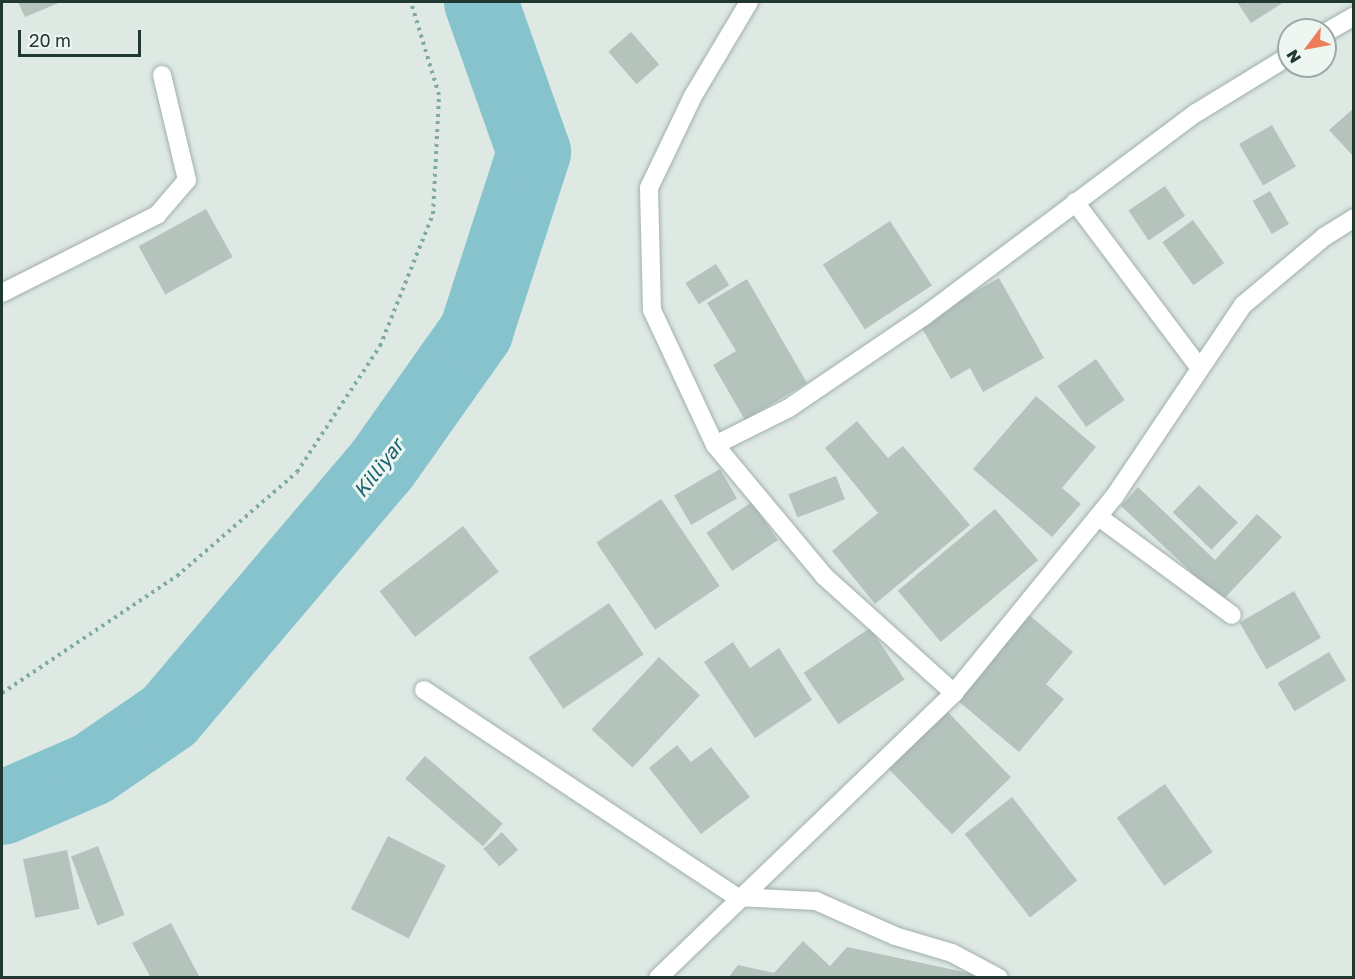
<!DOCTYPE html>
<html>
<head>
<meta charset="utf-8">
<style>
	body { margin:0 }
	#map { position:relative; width:1355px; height:979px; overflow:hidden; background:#dee9e4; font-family:"Golos Text",sans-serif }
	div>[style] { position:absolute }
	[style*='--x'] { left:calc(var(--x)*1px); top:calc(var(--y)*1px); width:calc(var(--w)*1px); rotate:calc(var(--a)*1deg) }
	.river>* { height:74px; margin:-37px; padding:0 37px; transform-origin:37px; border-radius:37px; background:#87c3cd }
	.building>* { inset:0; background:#b4c4bd; transform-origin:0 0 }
	.path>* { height:4px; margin-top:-2px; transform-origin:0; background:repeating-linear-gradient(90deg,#80ac9e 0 3px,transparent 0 7.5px) }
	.roads { filter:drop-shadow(0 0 2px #a1b0ab) drop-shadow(0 0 2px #a1b0ab) }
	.minor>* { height:18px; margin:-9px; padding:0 9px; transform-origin:9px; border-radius:9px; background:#fff }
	span { translate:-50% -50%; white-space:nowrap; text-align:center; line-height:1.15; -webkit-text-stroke:6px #eef6f2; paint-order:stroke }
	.water-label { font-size:20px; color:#1d6371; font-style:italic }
	.frame { position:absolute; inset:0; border:3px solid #203832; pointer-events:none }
	.north { position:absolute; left:1277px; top:18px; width:60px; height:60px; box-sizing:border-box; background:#eef6f2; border:2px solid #9caaa5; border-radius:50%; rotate:238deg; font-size:16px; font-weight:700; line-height:24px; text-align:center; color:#203832 }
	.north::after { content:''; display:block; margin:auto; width:21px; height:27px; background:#ed7d59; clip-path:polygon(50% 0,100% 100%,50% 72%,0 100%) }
	.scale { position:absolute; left:18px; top:30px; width:123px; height:27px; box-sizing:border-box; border:3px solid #203832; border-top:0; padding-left:8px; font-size:18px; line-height:21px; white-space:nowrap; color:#203832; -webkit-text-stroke:4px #eef6f2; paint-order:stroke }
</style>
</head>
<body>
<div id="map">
	<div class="river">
		<i style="--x:2;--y:808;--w:98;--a:-23.4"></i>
		<i style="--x:92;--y:769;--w:93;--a:-34.5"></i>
		<i style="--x:169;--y:716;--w:329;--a:-49.7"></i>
		<i style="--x:382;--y:465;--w:163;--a:-54.7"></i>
		<i style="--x:476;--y:332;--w:189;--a:-72.1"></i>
		<i style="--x:534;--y:152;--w:159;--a:-109.5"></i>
	</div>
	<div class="building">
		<i style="clip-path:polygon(18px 2px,61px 2px,25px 17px)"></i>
		<i style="clip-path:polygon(1237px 2px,1284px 2px,1251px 23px)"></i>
		<i style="left:631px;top:32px;width:43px;height:30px;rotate:49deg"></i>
		<i style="clip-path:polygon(1354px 108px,1354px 157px,1329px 130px)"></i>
		<i style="left:1272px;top:125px;width:48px;height:38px;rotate:60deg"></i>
		<i style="left:1165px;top:186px;width:36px;height:44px;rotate:56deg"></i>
		<i style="left:1270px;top:191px;width:38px;height:20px;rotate:60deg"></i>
		<i style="left:206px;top:209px;width:55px;height:77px;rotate:61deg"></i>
		<i style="left:1193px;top:220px;width:53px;height:38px;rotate:54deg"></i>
		<i style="left:890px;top:221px;width:77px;height:80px;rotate:57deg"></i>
		<i style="left:716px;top:264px;width:25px;height:36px;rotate:58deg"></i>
		<i style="clip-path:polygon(999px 278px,1044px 358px,983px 392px,970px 368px,951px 379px,919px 323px)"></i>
		<i style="clip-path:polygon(747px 279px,807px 383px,745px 420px,713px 365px,736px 351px,707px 303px)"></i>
		<i style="left:1096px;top:359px;width:50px;height:47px;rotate:55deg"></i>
		<i style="clip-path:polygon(1036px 396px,1096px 447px,1062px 488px,1081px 504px,1052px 537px,973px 469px)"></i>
		<i style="clip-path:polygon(857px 421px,888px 458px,903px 446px,970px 525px,875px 604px,832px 551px,878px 513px,825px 448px)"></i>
		<i style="left:720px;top:469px;width:34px;height:53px;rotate:60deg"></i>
		<i style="left:836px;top:476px;width:25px;height:51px;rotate:69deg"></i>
		<i style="left:1199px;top:485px;width:54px;height:38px;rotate:44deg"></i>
		<i style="clip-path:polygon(1138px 487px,1215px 560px,1257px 514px,1282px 537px,1222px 601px,1121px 506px)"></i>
		<i style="left:661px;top:499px;width:105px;height:78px;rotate:56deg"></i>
		<i style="left:752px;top:502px;width:46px;height:55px;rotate:56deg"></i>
		<i style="left:995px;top:509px;width:67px;height:127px;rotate:50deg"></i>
		<i style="left:463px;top:526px;width:58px;height:106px;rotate:52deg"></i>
		<i style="left:1294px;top:591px;width:54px;height:63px;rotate:60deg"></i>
		<i style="left:609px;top:603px;width:62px;height:97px;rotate:56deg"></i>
		<i style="clip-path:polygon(1028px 614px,1073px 652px,1046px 684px,1064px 699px,1019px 752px,957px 700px)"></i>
		<i style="left:870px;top:628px;width:62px;height:80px;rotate:56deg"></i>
		<i style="clip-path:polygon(733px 642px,750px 668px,779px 648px,812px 700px,755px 738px,704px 662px)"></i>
		<i style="left:1329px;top:652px;width:33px;height:60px;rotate:59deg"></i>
		<i style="left:659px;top:657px;width:56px;height:99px;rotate:43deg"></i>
		<i style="left:945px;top:709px;width:95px;height:82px;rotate:46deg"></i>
		<i style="clip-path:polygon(677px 745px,691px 762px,711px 747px,750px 797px,701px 834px,649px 768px)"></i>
		<i style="left:425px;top:756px;width:103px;height:30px;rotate:41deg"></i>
		<i style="left:1165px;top:784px;width:83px;height:59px;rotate:55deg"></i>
		<i style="left:1012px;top:797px;width:106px;height:60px;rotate:52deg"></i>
		<i style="left:502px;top:832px;width:24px;height:25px;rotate:48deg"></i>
		<i style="left:388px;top:836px;width:65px;height:82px;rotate:27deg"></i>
		<i style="left:98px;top:846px;width:74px;height:29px;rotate:69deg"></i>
		<i style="left:67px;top:850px;width:60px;height:45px;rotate:78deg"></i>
		<i style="clip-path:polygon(171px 923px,200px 978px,151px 978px,132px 943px)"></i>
		<i style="clip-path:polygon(803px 941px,830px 966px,847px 947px,992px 978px,728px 978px,738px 965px,774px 973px)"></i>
	</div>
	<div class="path">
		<i style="--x:2;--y:693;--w:211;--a:-33.8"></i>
		<i style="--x:177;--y:576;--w:159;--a:-40.9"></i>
		<i style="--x:297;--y:472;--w:151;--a:-56.6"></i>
		<i style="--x:380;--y:346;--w:142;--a:-68.1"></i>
		<i style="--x:433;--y:214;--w:119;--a:-87.1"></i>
		<i style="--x:439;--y:95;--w:97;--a:-106.8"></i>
	</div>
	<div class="roads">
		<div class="minor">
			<i style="--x:749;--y:2;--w:109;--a:120.8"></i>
			<i style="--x:693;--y:96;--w:102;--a:115.6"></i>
			<i style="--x:649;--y:188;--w:122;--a:88.6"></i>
			<i style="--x:652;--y:310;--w:149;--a:65"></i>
			<i style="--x:715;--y:445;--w:170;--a:50.2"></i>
			<i style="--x:824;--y:576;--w:175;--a:42"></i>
			<i style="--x:1325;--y:33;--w:34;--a:-30"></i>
			<i style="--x:1075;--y:202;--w:206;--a:53.1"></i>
			<i style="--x:2;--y:293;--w:174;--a:-26.7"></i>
			<i style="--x:157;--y:215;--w:46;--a:-49.4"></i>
			<i style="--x:187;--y:180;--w:108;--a:-103.4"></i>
			<i style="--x:715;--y:445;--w:83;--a:-26.6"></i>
			<i style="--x:789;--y:408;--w:162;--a:-34.2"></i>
			<i style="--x:923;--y:317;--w:341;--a:-36.8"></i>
			<i style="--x:1196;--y:113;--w:109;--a:-31.5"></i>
			<i style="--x:1099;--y:517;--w:165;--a:36.4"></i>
			<i style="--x:424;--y:690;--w:375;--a:33.5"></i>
			<i style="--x:737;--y:897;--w:79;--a:2.9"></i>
			<i style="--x:816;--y:901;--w:86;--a:23.9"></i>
			<i style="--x:895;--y:936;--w:59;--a:16.6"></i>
			<i style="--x:952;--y:953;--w:53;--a:28"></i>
			<i style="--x:658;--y:978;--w:411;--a:-43.9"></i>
			<i style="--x:954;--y:693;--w:253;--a:-50.8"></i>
			<i style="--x:1114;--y:497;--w:231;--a:-56.1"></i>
			<i style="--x:1243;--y:305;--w:106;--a:-40"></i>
			<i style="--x:1324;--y:237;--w:36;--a:-32"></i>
		</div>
	</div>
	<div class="water-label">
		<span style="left:378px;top:468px;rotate:-52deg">Killiyar</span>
	</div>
	<div class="frame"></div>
	<div class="north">N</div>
	<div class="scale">20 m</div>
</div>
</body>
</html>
